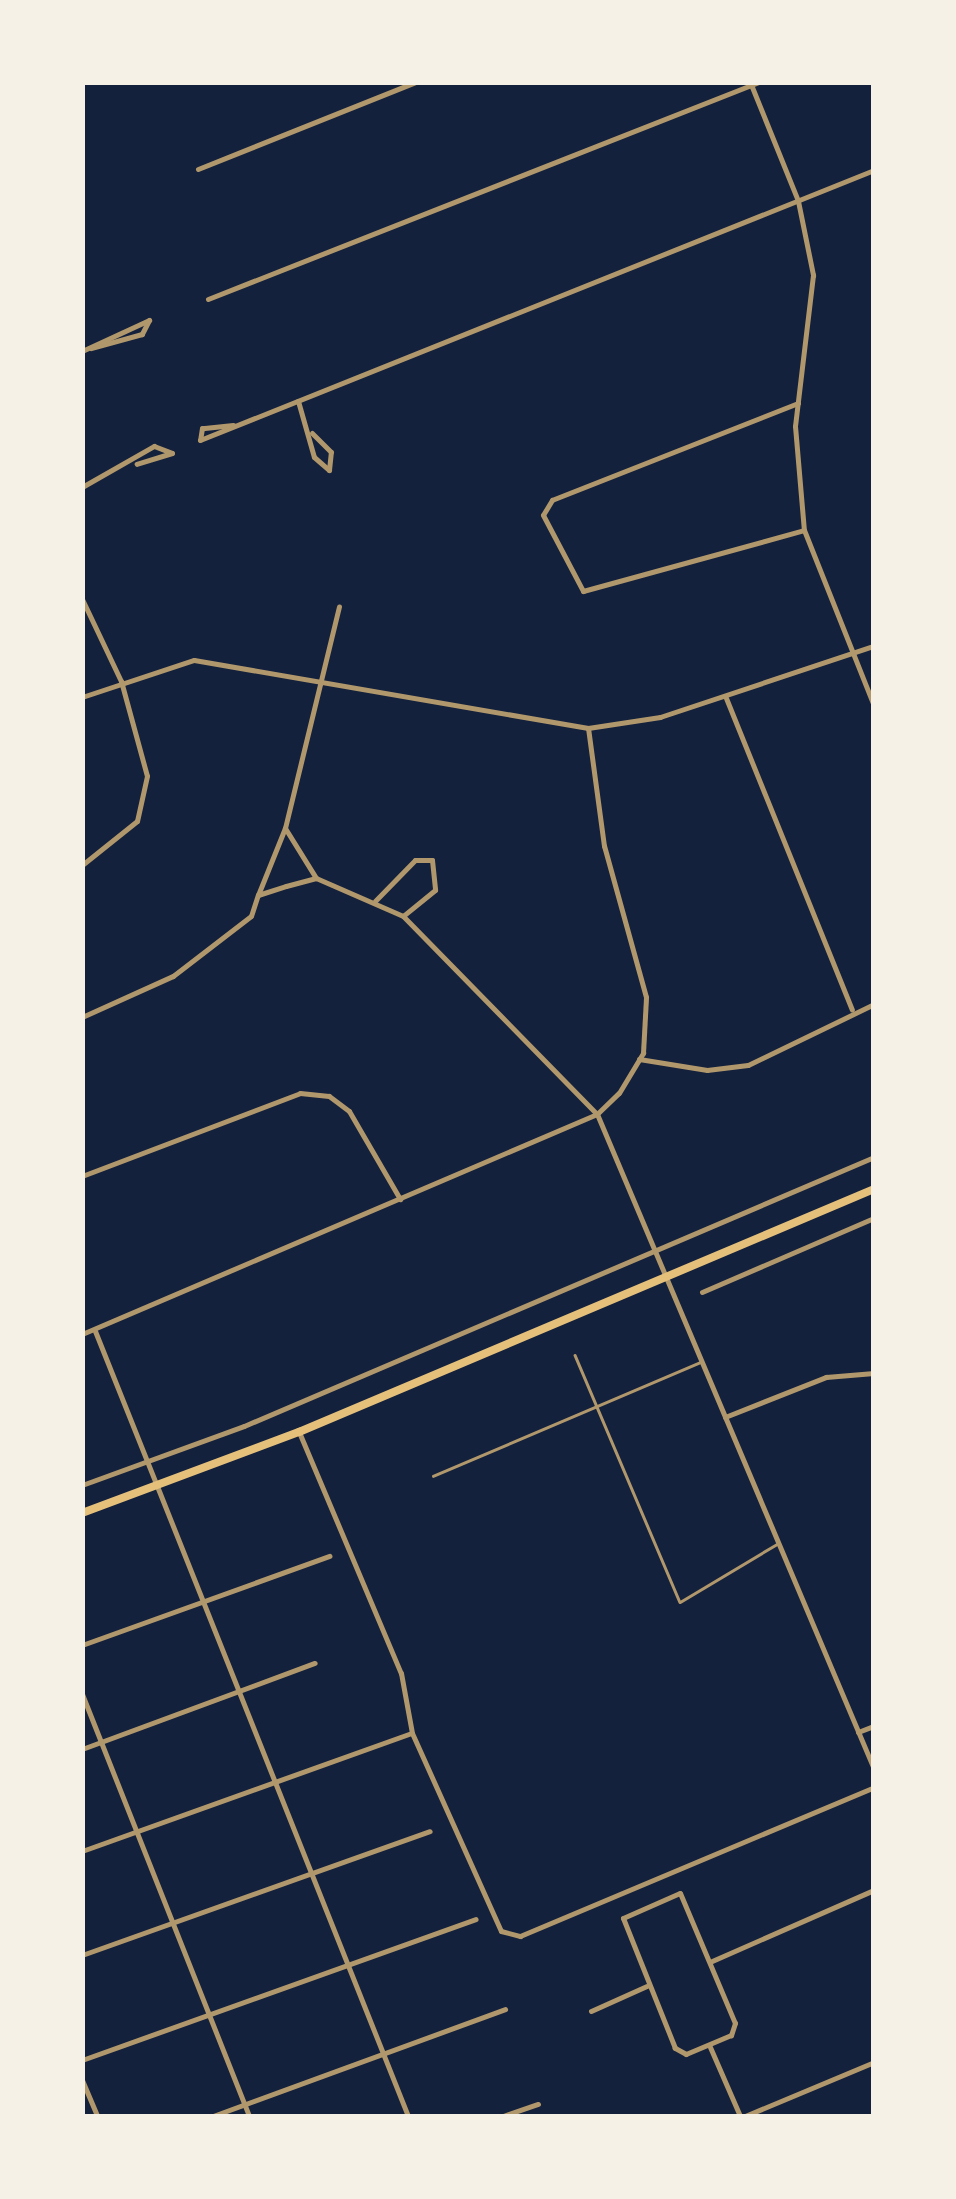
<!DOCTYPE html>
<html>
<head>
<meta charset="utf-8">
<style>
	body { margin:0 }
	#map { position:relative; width:956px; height:2199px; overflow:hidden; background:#14213d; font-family:"IBM Plex Serif",serif }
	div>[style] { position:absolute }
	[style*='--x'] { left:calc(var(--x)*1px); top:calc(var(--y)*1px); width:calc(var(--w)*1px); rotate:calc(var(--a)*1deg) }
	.service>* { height:2.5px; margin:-1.25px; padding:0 1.25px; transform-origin:1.25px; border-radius:1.25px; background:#b1986c }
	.minor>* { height:5px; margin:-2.5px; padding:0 2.5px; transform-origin:2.5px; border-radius:2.5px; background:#b1986c }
	.tertiary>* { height:5px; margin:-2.5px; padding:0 2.5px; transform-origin:2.5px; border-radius:2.5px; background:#b1986c }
	.trunk>* { height:8px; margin:-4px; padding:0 4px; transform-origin:4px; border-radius:4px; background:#e5c07b }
	span { translate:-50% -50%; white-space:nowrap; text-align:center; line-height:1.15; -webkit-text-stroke:9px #f6f1e7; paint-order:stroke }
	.frame { position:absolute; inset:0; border:85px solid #f6f1e7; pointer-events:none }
</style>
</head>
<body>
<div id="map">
	<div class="service">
		<i style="--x:575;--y:1355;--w:268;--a:67"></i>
		<i style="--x:680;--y:1602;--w:113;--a:-30.9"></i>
		<i style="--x:433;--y:1476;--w:290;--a:-23.1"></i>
	</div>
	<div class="minor">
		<i style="--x:198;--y:169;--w:234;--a:-21.8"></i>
		<i style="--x:208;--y:299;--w:592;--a:-21.5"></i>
		<i style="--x:82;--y:351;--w:74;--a:-24.8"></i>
		<i style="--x:149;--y:320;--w:16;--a:117"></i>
		<i style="--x:142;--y:334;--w:53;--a:164.6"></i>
		<i style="--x:298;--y:401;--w:58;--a:74.1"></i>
		<i style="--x:314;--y:457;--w:20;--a:41"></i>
		<i style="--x:329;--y:470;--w:18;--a:-84"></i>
		<i style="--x:331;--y:452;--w:27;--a:-135"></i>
		<i style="--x:798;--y:403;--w:264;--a:158.5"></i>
		<i style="--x:552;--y:500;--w:17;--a:121"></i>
		<i style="--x:543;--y:515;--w:86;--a:62.2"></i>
		<i style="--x:583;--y:591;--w:229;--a:-15.4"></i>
		<i style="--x:233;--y:425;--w:31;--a:174"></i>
		<i style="--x:202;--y:428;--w:12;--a:99"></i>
		<i style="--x:200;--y:440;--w:726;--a:-21.83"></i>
		<i style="--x:82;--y:487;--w:83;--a:-29.7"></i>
		<i style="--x:154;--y:446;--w:19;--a:21"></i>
		<i style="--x:172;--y:453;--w:37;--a:163"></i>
		<i style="--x:82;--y:599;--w:91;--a:64.6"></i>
		<i style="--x:121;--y:681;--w:98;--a:74.7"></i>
		<i style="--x:147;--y:776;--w:46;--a:102.5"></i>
		<i style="--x:137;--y:821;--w:70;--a:141.3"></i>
		<i style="--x:82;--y:697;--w:118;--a:-18.3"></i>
		<i style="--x:194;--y:660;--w:400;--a:9.8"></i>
		<i style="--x:588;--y:728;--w:73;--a:-8.7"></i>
		<i style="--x:660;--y:717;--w:225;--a:-18.4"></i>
		<i style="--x:726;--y:698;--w:336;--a:68"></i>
		<i style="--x:285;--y:828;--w:59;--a:58.2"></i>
		<i style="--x:258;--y:895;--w:72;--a:-68.1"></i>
		<i style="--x:285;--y:828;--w:228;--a:-76.3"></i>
		<i style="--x:375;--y:901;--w:57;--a:-45.7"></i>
		<i style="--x:415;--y:860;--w:17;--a:0"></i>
		<i style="--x:432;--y:860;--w:30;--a:84"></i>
		<i style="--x:435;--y:890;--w:41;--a:140.9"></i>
		<i style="--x:639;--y:1059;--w:69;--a:9.2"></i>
		<i style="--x:707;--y:1070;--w:41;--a:-7"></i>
		<i style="--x:748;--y:1065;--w:140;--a:-25.8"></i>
		<i style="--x:82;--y:1176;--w:233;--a:-20.8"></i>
		<i style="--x:300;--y:1093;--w:29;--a:6"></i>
		<i style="--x:329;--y:1096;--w:25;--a:37"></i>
		<i style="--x:349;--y:1111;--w:102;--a:59.9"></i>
		<i style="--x:702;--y:1292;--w:187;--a:-23.3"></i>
		<i style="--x:95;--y:1331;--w:167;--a:68.2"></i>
		<i style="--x:82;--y:1334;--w:560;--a:-23.13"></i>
		<i style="--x:597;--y:1114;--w:30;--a:-44"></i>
		<i style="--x:619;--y:1093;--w:47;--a:-59"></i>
		<i style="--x:643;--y:1053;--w:56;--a:-86.9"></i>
		<i style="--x:646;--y:997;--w:157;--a:-105.5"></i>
		<i style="--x:604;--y:846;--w:119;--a:-97.7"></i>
		<i style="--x:725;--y:1417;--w:109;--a:-21.6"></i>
		<i style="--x:826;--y:1377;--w:48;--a:-4.8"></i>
		<i style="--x:299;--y:1432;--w:262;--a:67.1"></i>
		<i style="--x:401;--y:1673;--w:61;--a:79.6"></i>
		<i style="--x:412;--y:1733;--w:217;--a:65.8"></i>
		<i style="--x:501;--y:1931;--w:20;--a:15"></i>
		<i style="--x:520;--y:1936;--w:384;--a:-22.8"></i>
		<i style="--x:82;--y:1485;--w:172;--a:-20"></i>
		<i style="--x:244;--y:1426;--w:685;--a:-23.12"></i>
		<i style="--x:82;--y:1645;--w:263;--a:-19.8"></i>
		<i style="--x:82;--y:1694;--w:454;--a:68.4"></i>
		<i style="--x:858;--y:1732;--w:17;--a:-21"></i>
		<i style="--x:82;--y:1749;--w:248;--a:-20.3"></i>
		<i style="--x:82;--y:1851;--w:350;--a:-19.7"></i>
		<i style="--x:680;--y:1893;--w:141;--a:67.1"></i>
		<i style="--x:735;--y:2023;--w:13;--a:108"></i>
		<i style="--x:731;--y:2035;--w:49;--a:157.1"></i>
		<i style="--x:686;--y:2054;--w:13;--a:-151"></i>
		<i style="--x:675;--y:2048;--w:140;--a:-111.8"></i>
		<i style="--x:623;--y:1918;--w:62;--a:-23.7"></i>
		<i style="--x:82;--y:1955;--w:369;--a:-19.6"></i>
		<i style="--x:712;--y:1961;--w:177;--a:-23.7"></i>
		<i style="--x:591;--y:2011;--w:61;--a:-24.1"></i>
		<i style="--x:710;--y:2047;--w:75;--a:66.5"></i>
		<i style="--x:82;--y:2060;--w:418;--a:-19.7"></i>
		<i style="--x:82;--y:2080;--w:39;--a:67"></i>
		<i style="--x:213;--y:2116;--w:311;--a:-20.1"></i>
		<i style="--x:503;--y:2116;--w:37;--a:-19"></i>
	</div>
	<div class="tertiary">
		<i style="--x:750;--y:82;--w:128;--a:68"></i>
		<i style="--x:798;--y:201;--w:76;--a:78.5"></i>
		<i style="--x:813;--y:275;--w:152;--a:96.8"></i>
		<i style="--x:795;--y:426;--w:104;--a:85.1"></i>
		<i style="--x:804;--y:530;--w:189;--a:68.3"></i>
		<i style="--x:82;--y:1017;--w:100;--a:-24.3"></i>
		<i style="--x:173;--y:976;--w:98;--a:-37.6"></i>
		<i style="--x:251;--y:916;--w:22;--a:-72"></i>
		<i style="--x:258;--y:895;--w:29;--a:-18"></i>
		<i style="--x:286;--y:886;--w:31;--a:-15"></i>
		<i style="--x:316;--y:878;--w:95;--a:23.6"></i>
		<i style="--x:403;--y:916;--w:277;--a:45.6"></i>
		<i style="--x:597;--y:1114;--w:711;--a:67.08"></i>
		<i style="--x:157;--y:1486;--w:678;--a:68.28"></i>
		<i style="--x:745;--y:2116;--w:140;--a:-22.7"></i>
	</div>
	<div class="trunk">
		<i style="--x:82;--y:1513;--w:232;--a:-20.5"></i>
		<i style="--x:299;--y:1432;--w:624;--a:-22.91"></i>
	</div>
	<div class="frame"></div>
</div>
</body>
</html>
